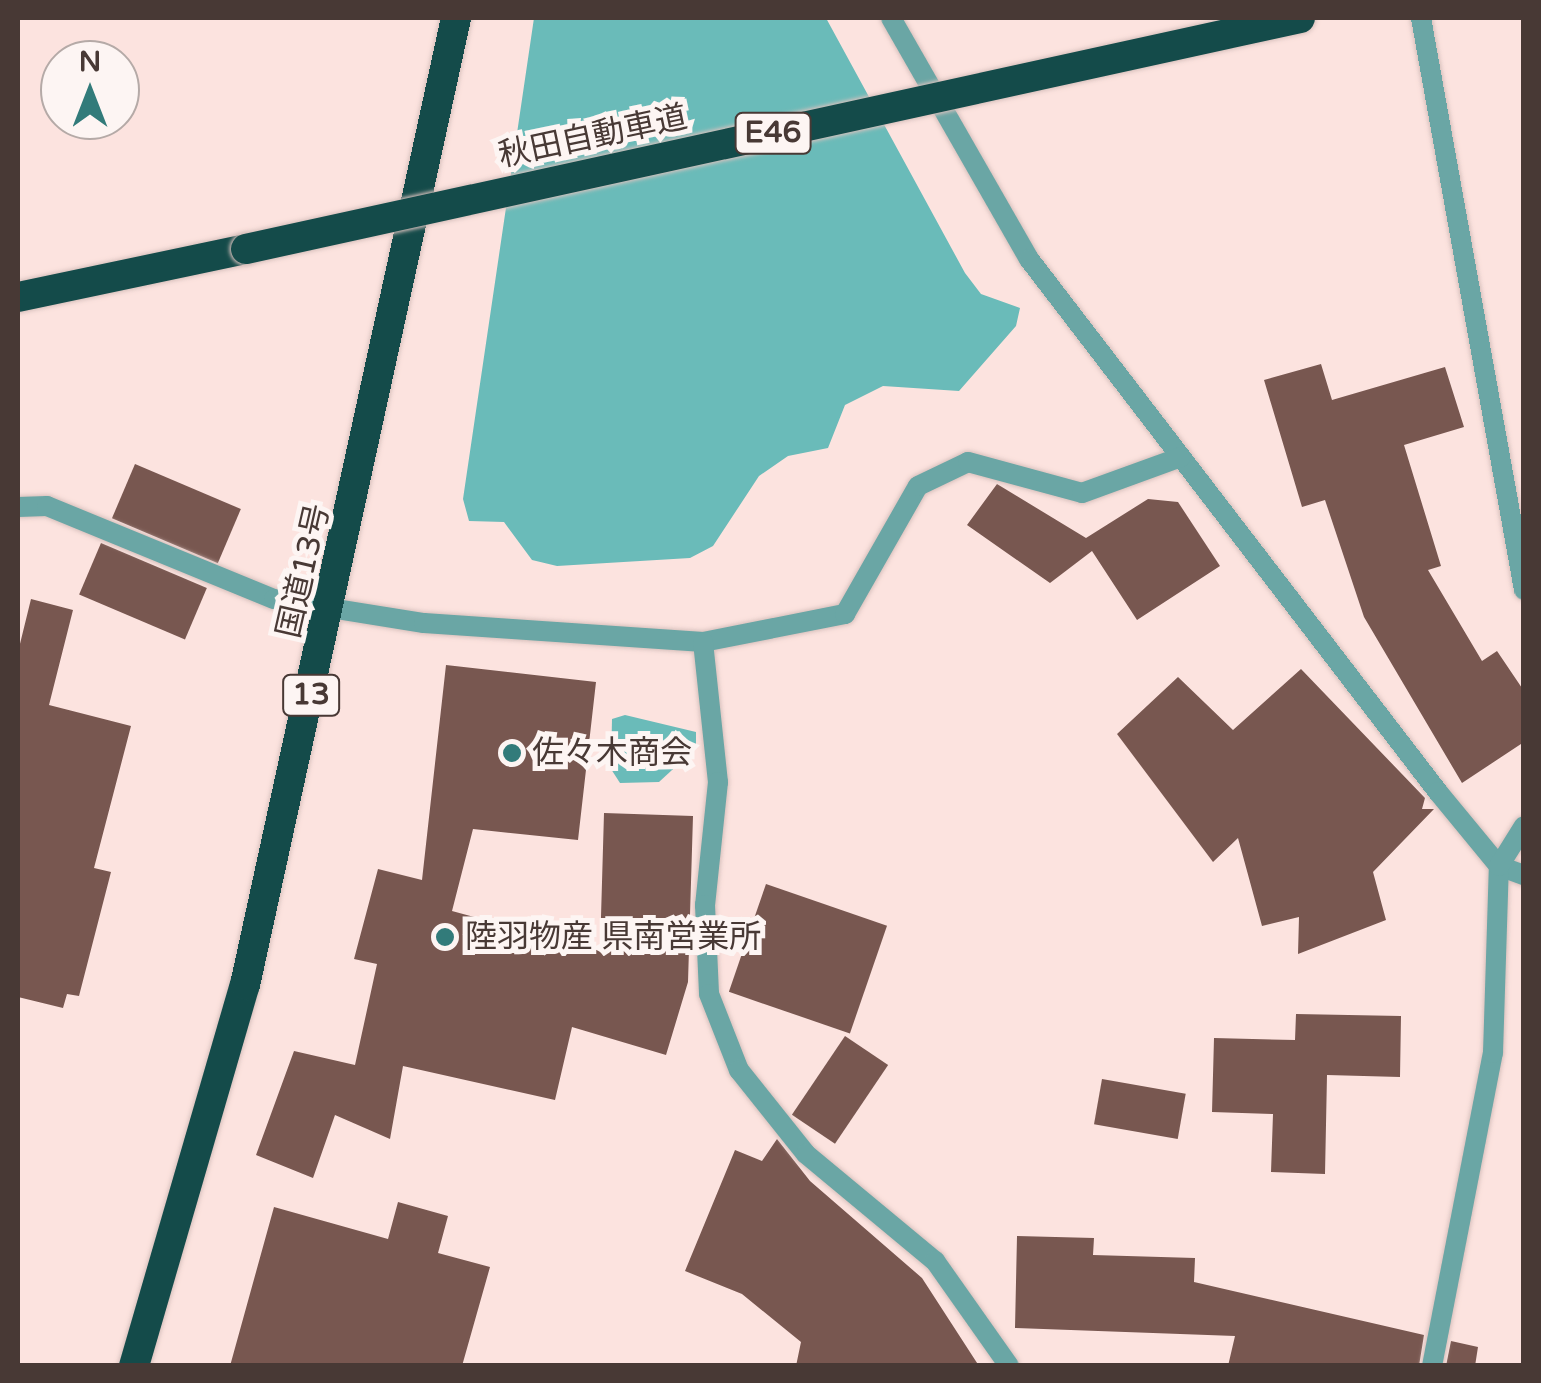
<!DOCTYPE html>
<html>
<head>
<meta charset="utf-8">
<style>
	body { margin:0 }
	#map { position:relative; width:1541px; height:1383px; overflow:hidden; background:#fce3df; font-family:"Varela Round","Noto Sans JP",sans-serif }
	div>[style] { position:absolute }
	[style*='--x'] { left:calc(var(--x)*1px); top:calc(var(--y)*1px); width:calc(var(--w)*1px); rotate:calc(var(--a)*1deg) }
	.water>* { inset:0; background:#6abbb9 }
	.building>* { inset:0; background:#785750; transform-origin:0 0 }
	.roads { filter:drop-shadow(0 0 2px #d8c1bd) drop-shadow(0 0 2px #d8c1bd) }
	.street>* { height:20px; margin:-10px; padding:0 10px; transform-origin:10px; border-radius:10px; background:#6aa6a5 }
	.highway>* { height:30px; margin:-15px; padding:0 15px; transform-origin:15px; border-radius:15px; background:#144b4a }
	.bridges { filter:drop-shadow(0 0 2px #d8c1bd) drop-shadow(0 0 2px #d8c1bd) }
	.highway-bridge>* { height:30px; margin:-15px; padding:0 15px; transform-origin:15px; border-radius:15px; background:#144b4a }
	.dots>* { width:28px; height:28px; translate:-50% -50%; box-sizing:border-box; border:5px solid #fdf5f3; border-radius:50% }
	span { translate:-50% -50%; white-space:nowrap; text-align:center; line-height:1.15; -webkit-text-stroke:10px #fdf5f3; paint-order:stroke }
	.shield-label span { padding:2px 8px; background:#fdf5f3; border:2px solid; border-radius:8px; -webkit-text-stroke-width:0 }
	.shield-label { font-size:30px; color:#483935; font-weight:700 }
	.street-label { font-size:32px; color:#483935 }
	.poi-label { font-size:32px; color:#483935 }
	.left { translate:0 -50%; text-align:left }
	.frame { position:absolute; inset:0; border:20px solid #483935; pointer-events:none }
	.north { position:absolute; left:40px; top:40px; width:100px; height:100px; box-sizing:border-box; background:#fdf5f3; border:2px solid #b5aaa7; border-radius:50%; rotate:0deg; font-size:28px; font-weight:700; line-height:40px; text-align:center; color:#483935 }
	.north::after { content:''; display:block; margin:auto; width:35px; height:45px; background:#327b7a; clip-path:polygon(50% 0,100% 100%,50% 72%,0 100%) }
</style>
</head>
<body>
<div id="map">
	<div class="water">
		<i style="clip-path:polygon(534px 18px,826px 18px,965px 273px,981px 294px,1020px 308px,1016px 326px,959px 391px,883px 386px,845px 405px,828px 448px,788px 456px,759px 476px,713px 546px,690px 558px,557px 566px,532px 560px,504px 522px,469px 521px,463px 499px)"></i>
		<i style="clip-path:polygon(625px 715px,696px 732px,696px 748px,659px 782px,620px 783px,611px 769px,612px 719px)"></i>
	</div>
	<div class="building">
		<i style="clip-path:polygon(1321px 364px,1332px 400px,1445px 367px,1464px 427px,1404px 445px,1441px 566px,1428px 570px,1482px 661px,1497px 651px,1524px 691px,1524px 742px,1462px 783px,1364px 617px,1325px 500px,1302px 507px,1264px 380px)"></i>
		<i style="left:135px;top:464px;width:115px;height:59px;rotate:23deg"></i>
		<i style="clip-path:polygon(997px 484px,1086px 538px,1148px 499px,1178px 502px,1220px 566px,1137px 620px,1092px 551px,1050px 583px,967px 525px)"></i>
		<i style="left:101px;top:543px;width:115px;height:56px;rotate:23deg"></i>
		<i style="clip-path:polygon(31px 599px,73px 610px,49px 705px,131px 726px,94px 868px,111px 872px,79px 996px,67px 994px,63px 1008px,18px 997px,18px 652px)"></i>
		<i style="clip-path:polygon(446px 665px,596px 682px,578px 840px,473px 829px,452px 911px,600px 951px,604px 813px,693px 816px,688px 982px,666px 1055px,572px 1027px,555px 1100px,403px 1066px,390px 1139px,335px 1115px,313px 1178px,256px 1155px,294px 1051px,355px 1065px,377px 964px,354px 959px,378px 869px,422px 880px)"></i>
		<i style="clip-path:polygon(1301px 669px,1425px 798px,1422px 809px,1434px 809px,1373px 872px,1386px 920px,1298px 954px,1299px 917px,1262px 926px,1238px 838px,1213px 862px,1117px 734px,1178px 677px,1233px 730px)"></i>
		<i style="left:766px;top:884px;width:128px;height:114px;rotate:19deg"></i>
		<i style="clip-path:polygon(1296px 1014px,1401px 1016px,1400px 1077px,1327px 1075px,1325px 1174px,1271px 1172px,1273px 1114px,1212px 1112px,1214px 1038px,1295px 1040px)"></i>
		<i style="left:845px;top:1036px;width:52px;height:95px;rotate:34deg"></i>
		<i style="left:1102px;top:1079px;width:85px;height:46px;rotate:10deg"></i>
		<i style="clip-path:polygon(777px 1139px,810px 1181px,922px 1278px,979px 1366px,796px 1366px,801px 1342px,742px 1294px,685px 1271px,735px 1150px,762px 1161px)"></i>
		<i style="clip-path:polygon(398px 1202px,448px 1216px,438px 1253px,490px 1267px,462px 1366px,230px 1366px,274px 1207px,388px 1239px)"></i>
		<i style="clip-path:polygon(1017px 1236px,1094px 1238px,1093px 1255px,1195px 1258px,1194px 1282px,1424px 1335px,1419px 1366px,1228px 1366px,1235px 1336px,1015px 1328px)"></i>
		<i style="clip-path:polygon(1451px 1341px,1478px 1347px,1475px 1366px,1446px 1366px)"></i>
	</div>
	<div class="roads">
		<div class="street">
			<i style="--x:891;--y:18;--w:278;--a:60.2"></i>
			<i style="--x:1029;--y:259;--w:672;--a:52.5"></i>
			<i style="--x:1438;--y:792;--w:96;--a:50.5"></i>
			<i style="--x:1499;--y:866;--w:27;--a:20"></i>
			<i style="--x:1421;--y:18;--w:581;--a:79.79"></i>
			<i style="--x:18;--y:507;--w:29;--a:-2"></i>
			<i style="--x:47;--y:506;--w:245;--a:22.3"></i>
			<i style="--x:274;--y:599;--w:152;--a:9.1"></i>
			<i style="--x:424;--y:623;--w:280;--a:3.9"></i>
			<i style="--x:703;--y:642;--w:145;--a:-11.2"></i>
			<i style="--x:845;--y:614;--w:147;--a:-60.3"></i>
			<i style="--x:918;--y:486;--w:55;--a:-25.6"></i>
			<i style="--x:968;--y:462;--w:118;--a:15.2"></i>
			<i style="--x:1082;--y:493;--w:105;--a:-20"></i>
			<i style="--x:703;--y:642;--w:141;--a:83.9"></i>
			<i style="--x:718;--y:782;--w:124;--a:96"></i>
			<i style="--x:705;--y:905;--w:89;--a:87.4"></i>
			<i style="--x:709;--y:994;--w:82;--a:68.5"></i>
			<i style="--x:739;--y:1070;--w:107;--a:51.4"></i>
			<i style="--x:806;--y:1154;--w:168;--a:39.7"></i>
			<i style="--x:935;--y:1261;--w:128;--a:54.8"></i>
			<i style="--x:1432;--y:1366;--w:319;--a:-79"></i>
			<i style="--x:1493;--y:1053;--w:187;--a:-88.2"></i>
			<i style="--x:1499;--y:866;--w:47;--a:-58"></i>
		</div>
		<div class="highway">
			<i style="--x:18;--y:297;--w:233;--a:-11.9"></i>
			<i style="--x:134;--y:1366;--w:397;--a:-73.8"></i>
			<i style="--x:245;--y:985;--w:990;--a:-77.69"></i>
		</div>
	</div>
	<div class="bridges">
		<div class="highway-bridge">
			<i style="--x:246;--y:249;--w:1079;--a:-12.36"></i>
		</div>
	</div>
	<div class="dots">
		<i style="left:512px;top:753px;background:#327b7a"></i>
		<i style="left:445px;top:937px;background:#327b7a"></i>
	</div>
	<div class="shield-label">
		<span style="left:773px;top:133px">E46</span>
		<span style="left:311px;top:695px">13</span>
	</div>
	<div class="street-label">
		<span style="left:593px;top:137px;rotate:-12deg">秋田自動車道</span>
		<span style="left:304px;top:571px;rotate:-77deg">国道13号</span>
	</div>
	<div class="poi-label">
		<span class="left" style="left:532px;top:753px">佐々木商会</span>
		<span class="left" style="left:465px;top:937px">陸羽物産 県南営業所</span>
	</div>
	<div class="frame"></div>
	<div class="north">N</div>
</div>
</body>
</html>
